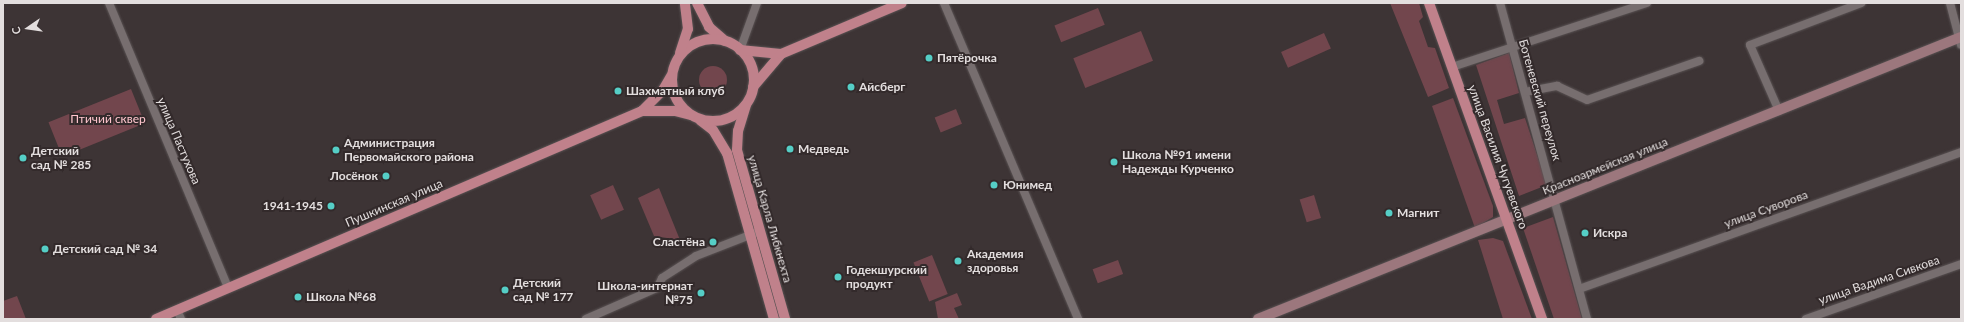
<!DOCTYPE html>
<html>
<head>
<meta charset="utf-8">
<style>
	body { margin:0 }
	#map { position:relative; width:1964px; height:322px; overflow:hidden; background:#3d3435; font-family:Lato,sans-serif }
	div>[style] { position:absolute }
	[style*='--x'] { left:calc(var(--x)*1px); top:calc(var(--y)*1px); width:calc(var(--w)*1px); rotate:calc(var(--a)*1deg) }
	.green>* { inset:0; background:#72464d; transform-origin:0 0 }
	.round { border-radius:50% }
	.roads { filter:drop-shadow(0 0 1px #595253) drop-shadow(0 0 1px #595253) }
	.street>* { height:8px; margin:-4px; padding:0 4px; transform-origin:4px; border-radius:4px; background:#776e6f }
	.secondary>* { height:10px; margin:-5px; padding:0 5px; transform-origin:5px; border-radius:5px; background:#9c777d }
	.primary>* { height:10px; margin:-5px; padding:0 5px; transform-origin:5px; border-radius:5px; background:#c0818b }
	.primary>.ring { margin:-5px; padding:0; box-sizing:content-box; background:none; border:10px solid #c0818b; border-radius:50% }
	.dots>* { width:11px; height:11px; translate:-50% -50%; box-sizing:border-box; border:2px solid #332a2b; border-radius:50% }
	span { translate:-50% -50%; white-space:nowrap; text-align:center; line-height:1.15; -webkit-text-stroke:4px #332a2b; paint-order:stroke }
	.poi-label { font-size:12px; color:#e3dede; font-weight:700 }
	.left { translate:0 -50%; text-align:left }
	.right { translate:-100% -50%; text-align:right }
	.street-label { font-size:12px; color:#e3dede }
	.park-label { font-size:12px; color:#ffc6ce }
	.frame { position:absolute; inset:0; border:4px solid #e3dede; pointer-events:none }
	.north { position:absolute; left:8px; top:8px; width:40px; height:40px; -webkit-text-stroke:3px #332a2b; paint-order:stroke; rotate:257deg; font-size:11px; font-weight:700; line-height:16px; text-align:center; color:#e3dede }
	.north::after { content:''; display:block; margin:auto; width:14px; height:18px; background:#e3dede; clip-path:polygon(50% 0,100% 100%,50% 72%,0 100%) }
</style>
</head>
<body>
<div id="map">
	<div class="green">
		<i style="clip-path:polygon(1390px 3px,1419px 3px,1423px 17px,1419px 21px,1428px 47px,1435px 48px,1449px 88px,1428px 97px)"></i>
		<i style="left:1098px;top:8px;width:18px;height:47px;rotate:68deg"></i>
		<i style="left:1141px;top:31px;width:32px;height:73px;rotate:68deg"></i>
		<i style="left:1324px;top:33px;width:17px;height:47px;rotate:66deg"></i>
		<i style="clip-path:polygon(1509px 53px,1519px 93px,1497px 100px,1504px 124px,1525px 118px,1547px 185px,1519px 196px,1476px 65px)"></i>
		<i class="round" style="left:699px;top:66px;width:28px;height:28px"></i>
		<i style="left:131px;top:89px;width:37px;height:89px;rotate:68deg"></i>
		<i style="clip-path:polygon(1453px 98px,1493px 206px,1493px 217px,1475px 228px,1432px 106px)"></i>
		<i style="left:956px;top:109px;width:16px;height:23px;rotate:68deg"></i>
		<i style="left:613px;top:185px;width:27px;height:25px;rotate:66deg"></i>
		<i style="clip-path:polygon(659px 188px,680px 240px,654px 236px,638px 198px)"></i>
		<i style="left:1314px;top:195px;width:24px;height:15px;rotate:73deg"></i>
		<i style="clip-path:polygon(1553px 217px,1582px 319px,1554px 319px,1523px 228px)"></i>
		<i style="clip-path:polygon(1493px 238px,1503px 241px,1532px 319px,1503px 319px,1478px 240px)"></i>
		<i style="left:932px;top:255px;width:42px;height:20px;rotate:68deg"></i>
		<i style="left:1118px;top:260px;width:15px;height:27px;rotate:70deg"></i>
		<i style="clip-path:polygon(957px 293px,962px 305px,954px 308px,959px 319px,938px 319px,935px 302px)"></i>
		<i style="clip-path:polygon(17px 296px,26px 319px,3px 319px,3px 301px)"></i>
	</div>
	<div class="roads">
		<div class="street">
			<i style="--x:109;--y:3;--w:309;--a:67.3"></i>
			<i style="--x:944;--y:3;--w:343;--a:67"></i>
			<i style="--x:1500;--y:3;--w:328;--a:74.6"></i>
			<i style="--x:1950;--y:3;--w:43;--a:75.3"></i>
			<i style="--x:740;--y:50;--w:50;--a:-70.1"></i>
			<i style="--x:1452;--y:67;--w:205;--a:-18.2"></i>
			<i style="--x:1525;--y:92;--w:33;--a:-11"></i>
			<i style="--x:1557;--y:86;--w:33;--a:25"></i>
			<i style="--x:1587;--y:100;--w:119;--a:-19.2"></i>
			<i style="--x:1779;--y:111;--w:72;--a:-113.7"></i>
			<i style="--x:1750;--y:45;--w:119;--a:-20.7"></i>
			<i style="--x:1579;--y:289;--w:406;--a:-19.7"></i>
			<i style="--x:177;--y:310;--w:10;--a:66"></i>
			<i style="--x:586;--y:319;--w:77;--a:-23.6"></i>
			<i style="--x:657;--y:288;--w:11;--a:-63"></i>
			<i style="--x:662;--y:278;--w:40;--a:-32.9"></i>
			<i style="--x:696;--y:256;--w:69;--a:-21.3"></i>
			<i style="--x:1806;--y:319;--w:164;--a:-19.5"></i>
		</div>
		<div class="secondary">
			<i style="--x:1258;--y:319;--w:757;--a:-21.86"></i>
		</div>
		<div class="primary">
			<i style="--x:697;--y:3;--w:27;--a:63"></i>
			<i style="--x:709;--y:27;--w:21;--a:41"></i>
			<i style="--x:1429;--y:3;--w:336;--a:70.3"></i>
			<i class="ring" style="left:672px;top:39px;width:72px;height:72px"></i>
			<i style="--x:740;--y:50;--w:41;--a:5.6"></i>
			<i style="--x:680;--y:53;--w:25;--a:-72"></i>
			<i style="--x:688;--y:29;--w:26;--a:-97"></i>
			<i style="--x:753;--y:87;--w:43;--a:-49.7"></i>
			<i style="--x:781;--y:54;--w:131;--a:-22.9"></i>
			<i style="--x:746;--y:105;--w:27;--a:107"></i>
			<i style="--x:738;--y:131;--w:19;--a:93"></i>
			<i style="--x:737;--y:150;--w:176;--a:74.1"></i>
			<i style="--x:642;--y:111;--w:30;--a:-45"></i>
			<i style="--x:663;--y:90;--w:16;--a:-60"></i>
			<i style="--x:700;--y:120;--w:16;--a:38"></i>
			<i style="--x:713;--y:130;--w:27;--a:59"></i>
			<i style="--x:727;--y:153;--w:173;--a:74.2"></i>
			<i style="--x:156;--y:319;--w:529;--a:-23.17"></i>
			<i style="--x:642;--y:111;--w:33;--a:0"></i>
			<i style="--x:675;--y:111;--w:16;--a:14"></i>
		</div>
	</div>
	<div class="dots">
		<i style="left:929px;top:58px;background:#55cec6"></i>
		<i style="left:851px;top:87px;background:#55cec6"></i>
		<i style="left:618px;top:91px;background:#55cec6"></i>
		<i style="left:790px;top:149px;background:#55cec6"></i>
		<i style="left:336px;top:150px;background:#55cec6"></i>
		<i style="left:23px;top:158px;background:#55cec6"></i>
		<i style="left:1114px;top:162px;background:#55cec6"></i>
		<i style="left:386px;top:176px;background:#55cec6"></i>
		<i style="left:994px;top:185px;background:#55cec6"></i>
		<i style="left:331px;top:206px;background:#55cec6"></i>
		<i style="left:1389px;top:213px;background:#55cec6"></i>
		<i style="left:1585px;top:233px;background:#55cec6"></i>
		<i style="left:713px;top:242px;background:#55cec6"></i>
		<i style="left:45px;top:249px;background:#55cec6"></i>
		<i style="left:958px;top:261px;background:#55cec6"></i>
		<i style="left:838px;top:277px;background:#55cec6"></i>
		<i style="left:505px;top:290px;background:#55cec6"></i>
		<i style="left:701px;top:293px;background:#55cec6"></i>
		<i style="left:298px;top:297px;background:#55cec6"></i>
	</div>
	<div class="poi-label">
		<span class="left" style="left:937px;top:58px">Пятёрочка</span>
		<span class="left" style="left:859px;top:87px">Айсберг</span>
		<span class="left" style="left:626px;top:91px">Шахматный клуб</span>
		<span class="left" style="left:344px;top:150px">Администрация<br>Первомайского района</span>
		<span class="left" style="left:798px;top:149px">Медведь</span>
		<span class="left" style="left:31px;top:158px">Детский<br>сад № 285</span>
		<span class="left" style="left:1122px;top:162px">Школа №91 имени<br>Надежды Курченко</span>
		<span class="right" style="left:378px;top:176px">Лосёнок</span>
		<span class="left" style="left:1003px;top:185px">Юнимед</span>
		<span class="right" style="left:323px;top:206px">1941-1945</span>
		<span class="left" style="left:1397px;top:213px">Магнит</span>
		<span class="left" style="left:1593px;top:233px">Искра</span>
		<span class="right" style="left:705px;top:242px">Сластёна</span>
		<span class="left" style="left:53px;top:249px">Детский сад № 34</span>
		<span class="left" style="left:967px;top:261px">Академия<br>здоровья</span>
		<span class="left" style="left:846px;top:277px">Годекшурский<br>продукт</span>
		<span class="left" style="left:513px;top:290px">Детский<br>сад № 177</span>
		<span class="right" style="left:693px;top:293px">Школа-интернат<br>№75</span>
		<span class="left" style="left:306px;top:297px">Школа №68</span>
	</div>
	<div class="street-label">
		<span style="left:1540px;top:100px;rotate:74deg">Ботеневский переулок</span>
		<span style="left:179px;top:141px;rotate:67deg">улица Пастухова</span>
		<span style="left:1498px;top:157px;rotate:70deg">улица Василия Чугуевского</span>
		<span style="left:1605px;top:166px;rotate:-22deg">Красноармейская улица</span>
		<span style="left:394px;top:203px;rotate:-23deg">Пушкинская улица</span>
		<span style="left:1766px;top:209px;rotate:-20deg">улица Суворова</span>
		<span style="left:770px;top:219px;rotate:74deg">улица Карла Либкнехта</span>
		<span style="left:1879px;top:280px;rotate:-19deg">улица Вадима Сивкова</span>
	</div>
	<div class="park-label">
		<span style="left:108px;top:119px">Птичий сквер</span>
	</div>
	<div class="frame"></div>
	<div class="north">С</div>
</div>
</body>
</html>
